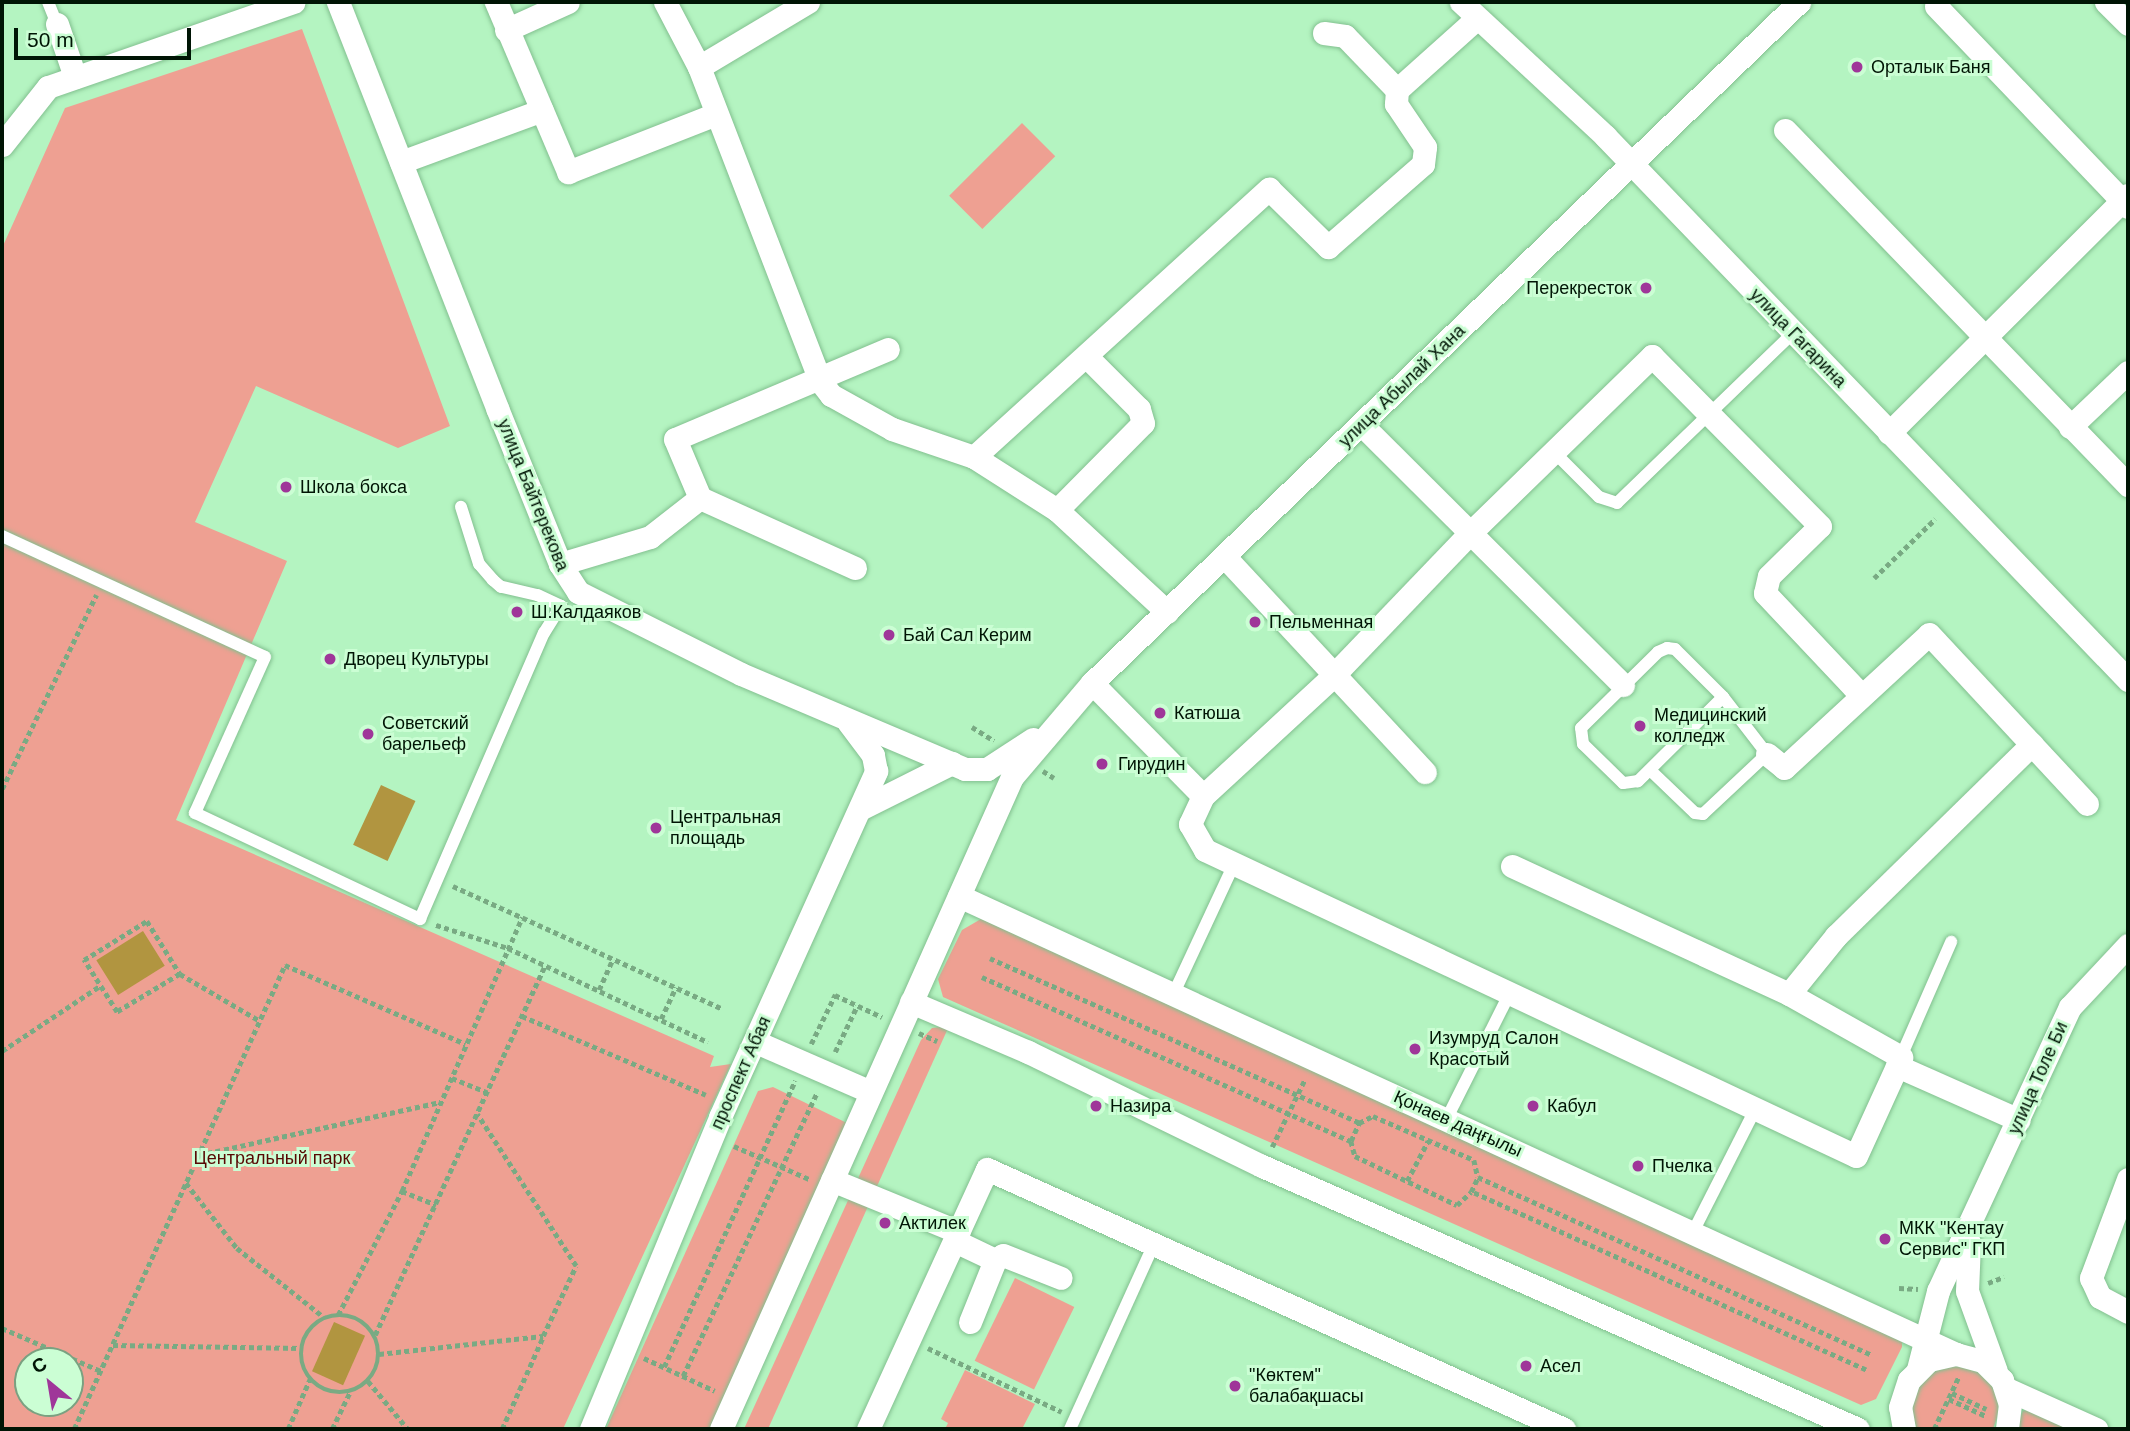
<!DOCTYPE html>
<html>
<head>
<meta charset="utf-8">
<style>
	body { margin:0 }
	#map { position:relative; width:2130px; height:1431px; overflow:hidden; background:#b4f4c1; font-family:Arial,sans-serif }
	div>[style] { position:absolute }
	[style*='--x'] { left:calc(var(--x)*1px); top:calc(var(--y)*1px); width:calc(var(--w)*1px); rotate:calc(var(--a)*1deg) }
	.green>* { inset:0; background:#eea092; transform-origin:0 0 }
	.water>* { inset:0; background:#b19540; transform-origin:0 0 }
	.path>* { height:4.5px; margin-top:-2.25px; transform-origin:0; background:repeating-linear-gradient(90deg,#79aa83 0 5px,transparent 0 8.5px) }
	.path>.ring { margin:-2.25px; padding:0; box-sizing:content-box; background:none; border:4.5px solid #79aa83; border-radius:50% }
	.roads { filter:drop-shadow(0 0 2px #82c08f) drop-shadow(0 0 2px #82c08f) }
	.service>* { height:12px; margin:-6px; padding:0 6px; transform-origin:6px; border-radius:6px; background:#fff }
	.minor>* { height:23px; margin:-11.5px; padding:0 11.5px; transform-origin:11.5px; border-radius:11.5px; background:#fff }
	.dots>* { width:19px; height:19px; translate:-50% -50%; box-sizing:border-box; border:4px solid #cbfed4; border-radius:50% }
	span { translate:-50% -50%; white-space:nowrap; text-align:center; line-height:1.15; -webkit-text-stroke:6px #cbfed4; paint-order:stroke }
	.poi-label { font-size:18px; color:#001505 }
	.left { translate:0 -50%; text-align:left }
	.right { translate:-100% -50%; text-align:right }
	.street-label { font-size:18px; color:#001505 }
	.park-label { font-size:18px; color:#570803 }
	.frame { position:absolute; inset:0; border:4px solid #001505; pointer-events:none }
	.north { position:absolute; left:14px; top:1347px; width:70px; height:70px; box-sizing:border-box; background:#cbfed4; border:2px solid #7aa181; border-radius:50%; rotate:330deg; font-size:19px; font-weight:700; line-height:28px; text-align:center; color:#001505 }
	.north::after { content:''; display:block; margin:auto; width:24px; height:32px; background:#9f3699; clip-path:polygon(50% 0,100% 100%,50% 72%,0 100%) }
	.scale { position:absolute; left:14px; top:28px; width:177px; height:32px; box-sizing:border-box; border:4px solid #001505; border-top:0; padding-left:9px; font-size:21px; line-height:24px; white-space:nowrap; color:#001505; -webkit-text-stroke:5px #cbfed4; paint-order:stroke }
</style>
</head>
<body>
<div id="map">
	<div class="green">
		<i style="clip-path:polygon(evenodd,302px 29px,450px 426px,398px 448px,256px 386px,195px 522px,287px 561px,176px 820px,714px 1056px,710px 1067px,731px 1064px,563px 1429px,2px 1429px,2px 248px,65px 108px,302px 29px,28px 1361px,70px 1361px,70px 1403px,28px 1403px,28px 1361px)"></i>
		<i style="left:1022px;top:123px;width:47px;height:103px;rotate:45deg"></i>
		<i style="clip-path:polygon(981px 919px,1902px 1339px,1902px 1347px,1876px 1399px,1861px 1405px,943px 997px,938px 979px,962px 930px)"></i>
		<i style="clip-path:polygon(949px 1026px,768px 1429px,744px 1429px,921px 1040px,932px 1028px)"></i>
		<i style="clip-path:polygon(773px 1087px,851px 1125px,721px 1429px,606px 1429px,758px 1091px)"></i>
		<i style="left:1015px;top:1278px;width:66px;height:92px;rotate:26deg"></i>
		<i style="clip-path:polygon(1943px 1363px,1971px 1364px,1993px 1382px,2000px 1409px,1993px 1429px,1917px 1429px,1910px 1409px,1919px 1380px)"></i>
		<i style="clip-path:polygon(965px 1370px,1035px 1404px,1022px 1429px,945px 1429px,948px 1423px,941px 1419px)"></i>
		<i style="clip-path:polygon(2036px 1407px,2086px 1429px,2015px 1429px,2023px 1411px)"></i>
	</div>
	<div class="water">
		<i style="left:381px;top:785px;width:38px;height:66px;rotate:25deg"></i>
		<i style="left:143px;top:931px;width:41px;height:55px;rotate:58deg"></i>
		<i style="left:334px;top:1322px;width:34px;height:54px;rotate:24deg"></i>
	</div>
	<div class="path">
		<i style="--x:1874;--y:578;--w:85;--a:-44"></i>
		<i style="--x:972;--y:727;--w:26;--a:32"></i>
		<i style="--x:1043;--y:771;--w:13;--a:32"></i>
		<i style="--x:2;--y:789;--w:216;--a:-64.1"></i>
		<i style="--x:453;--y:886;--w:297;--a:24.5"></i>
		<i style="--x:147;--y:921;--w:62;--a:58.1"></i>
		<i style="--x:180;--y:974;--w:74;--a:148.9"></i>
		<i style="--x:117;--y:1012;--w:62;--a:-122.4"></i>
		<i style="--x:84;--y:960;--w:74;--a:-31.8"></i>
		<i style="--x:436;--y:925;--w:76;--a:17.7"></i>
		<i style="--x:508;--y:948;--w:221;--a:25.2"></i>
		<i style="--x:180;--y:974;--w:93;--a:30.4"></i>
		<i style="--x:982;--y:977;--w:404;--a:24"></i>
		<i style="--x:1351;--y:1141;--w:20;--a:-66"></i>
		<i style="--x:1359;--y:1123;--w:404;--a:-156"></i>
		<i style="--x:599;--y:990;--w:34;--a:-66"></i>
		<i style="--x:522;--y:1016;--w:200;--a:23.2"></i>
		<i style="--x:661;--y:1019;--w:35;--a:-65"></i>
		<i style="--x:919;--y:1033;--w:20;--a:24"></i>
		<i style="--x:811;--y:1044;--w:55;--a:-63.9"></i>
		<i style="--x:835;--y:995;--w:52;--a:25.1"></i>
		<i style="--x:2;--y:1051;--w:118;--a:-33.6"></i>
		<i style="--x:835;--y:1052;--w:51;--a:-64.4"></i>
		<i style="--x:452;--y:1078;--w:38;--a:22"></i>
		<i style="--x:1359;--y:1123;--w:16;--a:-27"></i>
		<i style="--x:1373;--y:1116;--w:110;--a:23.5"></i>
		<i style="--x:1474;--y:1160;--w:17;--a:77"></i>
		<i style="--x:1351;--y:1141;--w:16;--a:75"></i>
		<i style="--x:1355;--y:1156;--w:113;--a:25.7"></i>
		<i style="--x:1457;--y:1205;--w:19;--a:-43"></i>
		<i style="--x:734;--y:1146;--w:82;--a:23.7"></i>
		<i style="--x:1272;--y:1147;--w:76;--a:-64.1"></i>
		<i style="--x:199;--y:1155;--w:247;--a:-12.4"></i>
		<i style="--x:1407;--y:1181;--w:45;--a:-62.3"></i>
		<i style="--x:186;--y:1183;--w:83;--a:51.9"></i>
		<i style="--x:237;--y:1248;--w:112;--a:38.5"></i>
		<i style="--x:402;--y:1191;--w:37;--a:22"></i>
		<i style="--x:1988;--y:1283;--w:17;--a:-21"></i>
		<i style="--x:1899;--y:1288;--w:19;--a:3"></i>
		<i style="--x:338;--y:1315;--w:140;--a:-62.7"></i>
		<i style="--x:402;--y:1191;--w:299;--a:-66.3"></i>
		<i class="ring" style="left:301px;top:1315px;width:73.5px;height:73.5px"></i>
		<i style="--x:2;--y:1328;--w:108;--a:23.5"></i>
		<i style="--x:375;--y:1335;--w:407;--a:-65.3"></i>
		<i style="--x:113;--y:1345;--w:188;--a:0.9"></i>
		<i style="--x:928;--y:1348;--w:148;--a:25.5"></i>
		<i style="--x:379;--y:1354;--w:165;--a:-6.3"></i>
		<i style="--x:543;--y:1336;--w:77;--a:-64.8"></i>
		<i style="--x:576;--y:1266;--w:181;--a:-123.1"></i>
		<i style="--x:644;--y:1358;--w:78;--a:24.9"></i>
		<i style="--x:664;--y:1367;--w:315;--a:-65.4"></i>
		<i style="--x:1866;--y:1370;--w:433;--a:-155.7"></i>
		<i style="--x:1471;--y:1192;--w:17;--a:-65"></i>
		<i style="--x:1478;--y:1177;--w:433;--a:24.3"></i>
		<i style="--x:683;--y:1376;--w:314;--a:-64.7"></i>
		<i style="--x:368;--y:1381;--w:62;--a:50.2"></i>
		<i style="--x:1952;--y:1393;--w:38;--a:25"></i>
		<i style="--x:1949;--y:1399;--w:41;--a:24.7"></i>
		<i style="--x:74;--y:1429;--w:510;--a:-65.55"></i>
		<i style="--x:285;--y:965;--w:197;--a:23.6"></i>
		<i style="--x:288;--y:1429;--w:55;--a:-66.3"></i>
		<i style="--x:332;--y:1429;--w:41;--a:-64.1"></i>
		<i style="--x:502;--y:1429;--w:101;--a:-66"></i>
		<i style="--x:1934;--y:1429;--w:59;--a:-64.7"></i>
	</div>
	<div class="roads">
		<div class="service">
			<i style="--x:48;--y:2;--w:24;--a:68"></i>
			<i style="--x:1553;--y:451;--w:65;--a:45"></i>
			<i style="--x:1599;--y:497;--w:19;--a:18"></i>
			<i style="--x:1617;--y:503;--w:245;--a:-44"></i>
			<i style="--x:2;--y:536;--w:289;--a:24.7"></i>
			<i style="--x:265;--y:657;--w:171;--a:114.2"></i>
			<i style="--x:195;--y:813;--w:249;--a:25.2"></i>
			<i style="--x:420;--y:919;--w:312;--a:-66.6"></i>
			<i style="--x:544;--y:633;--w:32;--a:-58"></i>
			<i style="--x:561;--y:606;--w:26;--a:-155"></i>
			<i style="--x:537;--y:595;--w:37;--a:-167"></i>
			<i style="--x:501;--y:587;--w:11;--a:-139"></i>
			<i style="--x:493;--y:580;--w:21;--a:-131"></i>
			<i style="--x:479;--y:564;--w:60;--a:-107.5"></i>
			<i style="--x:1667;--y:648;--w:8;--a:7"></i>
			<i style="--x:1675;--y:649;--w:68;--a:45"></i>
			<i style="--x:1723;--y:697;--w:120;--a:135.3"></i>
			<i style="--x:1638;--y:781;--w:15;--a:172"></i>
			<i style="--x:1623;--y:783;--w:56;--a:-135.7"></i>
			<i style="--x:1583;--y:744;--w:16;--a:-97"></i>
			<i style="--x:1581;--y:728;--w:108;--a:-44.6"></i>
			<i style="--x:1658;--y:652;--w:10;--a:-24"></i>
			<i style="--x:1650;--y:770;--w:62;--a:43.7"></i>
			<i style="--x:1695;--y:813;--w:8;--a:7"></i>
			<i style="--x:1703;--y:814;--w:88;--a:-43.2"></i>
			<i style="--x:1767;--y:754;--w:72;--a:-127.7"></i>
			<i style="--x:1173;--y:995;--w:145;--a:-65"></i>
			<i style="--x:1900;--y:1059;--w:128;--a:-66.4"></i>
			<i style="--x:1447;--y:1118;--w:142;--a:-63.3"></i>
			<i style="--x:1693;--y:1232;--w:137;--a:-63.1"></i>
			<i style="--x:1070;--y:1429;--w:203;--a:-65.6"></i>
		</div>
		<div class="minor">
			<i style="--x:338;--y:2;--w:436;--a:68.6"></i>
			<i style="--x:497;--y:408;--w:168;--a:68"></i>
			<i style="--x:560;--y:564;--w:33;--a:57"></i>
			<i style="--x:578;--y:592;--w:182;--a:26.7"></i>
			<i style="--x:741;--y:674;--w:243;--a:23"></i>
			<i style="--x:965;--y:769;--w:22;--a:0"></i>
			<i style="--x:987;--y:769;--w:55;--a:-33.1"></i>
			<i style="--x:496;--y:2;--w:185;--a:67"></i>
			<i style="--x:568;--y:172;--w:159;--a:-21.4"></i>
			<i style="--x:665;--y:2;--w:73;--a:62.4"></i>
			<i style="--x:699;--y:67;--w:337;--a:68.9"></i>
			<i style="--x:820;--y:381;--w:18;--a:52"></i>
			<i style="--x:831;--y:395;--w:70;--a:29.1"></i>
			<i style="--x:892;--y:429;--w:87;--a:18.9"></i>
			<i style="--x:974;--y:457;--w:98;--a:32.6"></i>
			<i style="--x:1057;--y:510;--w:150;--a:42.8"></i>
			<i style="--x:1461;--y:2;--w:197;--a:42.9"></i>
			<i style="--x:1605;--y:136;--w:755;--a:46.13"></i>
			<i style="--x:2106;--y:2;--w:31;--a:45"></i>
			<i style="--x:1936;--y:6;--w:278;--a:46.3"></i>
			<i style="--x:57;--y:24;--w:56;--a:71.2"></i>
			<i style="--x:506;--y:30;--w:68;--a:-24.3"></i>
			<i style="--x:1324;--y:33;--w:21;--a:8"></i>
			<i style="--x:1345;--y:36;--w:75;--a:46.1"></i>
			<i style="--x:699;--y:67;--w:127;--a:-30.8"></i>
			<i style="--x:1785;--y:130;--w:494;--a:46"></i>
			<i style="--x:2;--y:145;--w:74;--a:-51.6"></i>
			<i style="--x:48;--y:87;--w:260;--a:-19.1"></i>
			<i style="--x:401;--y:162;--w:150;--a:-20.2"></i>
			<i style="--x:1363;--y:426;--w:367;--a:44.9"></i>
			<i style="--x:2070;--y:427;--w:80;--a:-43.5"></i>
			<i style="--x:1889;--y:433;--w:337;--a:-44.9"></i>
			<i style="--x:974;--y:457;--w:399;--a:-42.3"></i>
			<i style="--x:1269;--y:189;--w:83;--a:44.5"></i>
			<i style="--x:1328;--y:247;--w:126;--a:-41.1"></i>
			<i style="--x:1423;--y:164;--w:17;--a:-83"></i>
			<i style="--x:1425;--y:147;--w:52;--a:-124"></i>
			<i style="--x:1396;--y:104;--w:14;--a:-86"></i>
			<i style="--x:1397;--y:90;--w:106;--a:-41.9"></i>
			<i style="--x:1057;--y:510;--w:122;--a:-45.3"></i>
			<i style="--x:1143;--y:423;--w:15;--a:-106"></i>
			<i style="--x:1139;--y:409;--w:74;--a:-135"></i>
			<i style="--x:1224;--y:556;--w:295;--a:47.1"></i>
			<i style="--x:560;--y:564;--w:94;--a:-16.7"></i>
			<i style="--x:650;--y:537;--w:63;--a:-38"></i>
			<i style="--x:855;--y:568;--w:170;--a:-155.7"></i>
			<i style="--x:700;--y:498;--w:64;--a:-113"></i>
			<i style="--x:675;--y:439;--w:231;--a:-22.9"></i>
			<i style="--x:1092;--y:683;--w:158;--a:45.5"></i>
			<i style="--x:1861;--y:695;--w:140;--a:-133.3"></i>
			<i style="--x:1765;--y:593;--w:17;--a:-77"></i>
			<i style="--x:1769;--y:576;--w:71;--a:-44.4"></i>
			<i style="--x:1820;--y:526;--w:239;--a:-134.7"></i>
			<i style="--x:1652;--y:356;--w:257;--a:135.8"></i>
			<i style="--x:1468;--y:535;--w:197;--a:133.8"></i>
			<i style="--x:1332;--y:677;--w:176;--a:137.3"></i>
			<i style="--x:1203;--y:796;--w:31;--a:115"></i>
			<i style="--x:1190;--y:824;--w:30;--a:60"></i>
			<i style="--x:1205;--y:850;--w:719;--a:25.18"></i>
			<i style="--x:1856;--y:1156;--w:99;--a:-65.5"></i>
			<i style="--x:1897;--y:1066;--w:133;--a:23.9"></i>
			<i style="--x:1767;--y:754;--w:22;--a:39"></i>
			<i style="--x:1784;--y:768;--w:197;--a:-42.7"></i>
			<i style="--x:1929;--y:634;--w:232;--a:47.1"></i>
			<i style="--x:860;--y:809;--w:103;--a:-26.6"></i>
			<i style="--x:1512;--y:866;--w:305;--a:24.8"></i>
			<i style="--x:1789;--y:994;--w:129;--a:29.4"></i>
			<i style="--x:959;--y:896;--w:1097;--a:24.67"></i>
			<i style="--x:1789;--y:994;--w:75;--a:-51"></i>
			<i style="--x:1836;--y:936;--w:274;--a:-44.4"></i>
			<i style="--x:911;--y:1002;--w:127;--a:23.1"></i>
			<i style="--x:1028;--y:1052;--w:260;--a:26"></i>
			<i style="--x:1262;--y:1166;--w:651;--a:23.81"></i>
			<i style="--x:756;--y:1042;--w:125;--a:23.5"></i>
			<i style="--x:2128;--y:1179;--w:106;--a:110.5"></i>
			<i style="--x:2091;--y:1278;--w:21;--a:65"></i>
			<i style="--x:2100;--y:1297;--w:32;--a:28"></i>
			<i style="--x:832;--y:1180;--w:137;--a:22.3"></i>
			<i style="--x:955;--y:1241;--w:44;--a:25.4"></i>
			<i style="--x:1969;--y:1242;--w:49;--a:92.3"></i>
			<i style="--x:1967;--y:1291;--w:85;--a:70.1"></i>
			<i style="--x:970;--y:1322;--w:67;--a:-68"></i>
			<i style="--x:995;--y:1260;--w:9;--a:-32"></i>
			<i style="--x:1003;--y:1255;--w:62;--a:21.6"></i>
			<i style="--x:1918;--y:1369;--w:81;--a:-75.6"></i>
			<i style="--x:1938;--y:1291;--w:313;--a:-65.1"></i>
			<i style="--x:2070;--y:1007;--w:85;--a:-46.9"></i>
			<i style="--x:2007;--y:1389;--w:98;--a:24.2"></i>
			<i style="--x:591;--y:1429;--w:338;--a:-67.5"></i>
			<i style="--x:720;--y:1117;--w:380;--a:-65.7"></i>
			<i style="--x:876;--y:771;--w:16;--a:-101"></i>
			<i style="--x:873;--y:755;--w:40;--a:-127"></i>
			<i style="--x:721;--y:1429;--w:714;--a:-65.95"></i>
			<i style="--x:1012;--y:777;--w:123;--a:-49.6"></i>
			<i style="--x:1092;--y:683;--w:982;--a:-43.93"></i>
			<i style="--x:868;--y:1429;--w:286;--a:-65.4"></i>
			<i style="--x:987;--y:1169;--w:633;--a:24.26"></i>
			<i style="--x:1904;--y:1429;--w:22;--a:-100"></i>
			<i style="--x:1900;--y:1407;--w:28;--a:-72"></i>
			<i style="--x:1909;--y:1380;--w:28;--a:-45"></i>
			<i style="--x:1929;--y:1360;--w:28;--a:-13"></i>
			<i style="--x:1956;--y:1354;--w:28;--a:15"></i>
			<i style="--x:1983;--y:1361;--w:27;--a:45"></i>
			<i style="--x:2002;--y:1380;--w:25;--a:72"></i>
			<i style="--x:2010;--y:1404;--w:25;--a:97"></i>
		</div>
	</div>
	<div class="dots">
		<i style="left:1857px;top:67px;background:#9f3699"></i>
		<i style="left:1646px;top:288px;background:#9f3699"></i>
		<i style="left:286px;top:487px;background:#9f3699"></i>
		<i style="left:517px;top:612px;background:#9f3699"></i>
		<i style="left:1255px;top:622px;background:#9f3699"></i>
		<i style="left:889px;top:635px;background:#9f3699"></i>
		<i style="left:330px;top:659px;background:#9f3699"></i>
		<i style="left:1160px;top:713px;background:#9f3699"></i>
		<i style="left:1640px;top:726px;background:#9f3699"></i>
		<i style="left:368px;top:734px;background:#9f3699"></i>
		<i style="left:1102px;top:764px;background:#9f3699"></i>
		<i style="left:656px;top:828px;background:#9f3699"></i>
		<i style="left:1415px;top:1049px;background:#9f3699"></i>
		<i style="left:1096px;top:1106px;background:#9f3699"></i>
		<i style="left:1533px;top:1106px;background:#9f3699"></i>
		<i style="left:1638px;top:1166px;background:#9f3699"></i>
		<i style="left:885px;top:1223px;background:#9f3699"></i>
		<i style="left:1885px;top:1239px;background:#9f3699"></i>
		<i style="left:1526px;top:1366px;background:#9f3699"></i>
		<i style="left:1235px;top:1386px;background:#9f3699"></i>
	</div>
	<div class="poi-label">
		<span class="left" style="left:1871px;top:67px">Орталык Баня</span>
		<span class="right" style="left:1632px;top:288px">Перекресток</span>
		<span class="left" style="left:300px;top:487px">Школа бокса</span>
		<span class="left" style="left:531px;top:612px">Ш.Калдаяков</span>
		<span class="left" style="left:1269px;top:622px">Пельменная</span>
		<span class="left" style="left:903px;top:635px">Бай Сал Керим</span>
		<span class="left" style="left:344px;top:659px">Дворец Культуры</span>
		<span class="left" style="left:1174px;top:713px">Катюша</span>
		<span class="left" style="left:1654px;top:726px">Медицинский<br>колледж</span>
		<span class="left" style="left:382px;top:734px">Советский<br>барельеф</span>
		<span class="left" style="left:1118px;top:764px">Гирудин</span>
		<span class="left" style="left:670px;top:828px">Центральная<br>площадь</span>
		<span class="left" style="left:1429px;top:1049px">Изумруд Салон<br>Красотый</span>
		<span class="left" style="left:1110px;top:1106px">Назира</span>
		<span class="left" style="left:1547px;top:1106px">Кабул</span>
		<span class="left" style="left:1652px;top:1166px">Пчелка</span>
		<span class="left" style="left:899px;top:1223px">Актилек</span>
		<span class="left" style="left:1899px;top:1239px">МКК "Кентау<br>Сервис" ГКП</span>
		<span class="left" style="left:1540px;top:1366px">Асел</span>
		<span class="left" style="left:1249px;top:1386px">"Көктем"<br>балабақшасы</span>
	</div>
	<div class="street-label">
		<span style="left:1798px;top:338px;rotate:46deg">улица Гагарина</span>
		<span style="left:1402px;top:386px;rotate:-44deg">улица Абылай Хана</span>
		<span style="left:533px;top:495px;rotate:68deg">улица Байтерекова</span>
		<span style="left:741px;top:1073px;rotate:-66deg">проспект Абая</span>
		<span style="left:2038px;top:1078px;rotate:-66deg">улица Толе Би</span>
		<span style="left:1458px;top:1124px;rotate:24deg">Қонаев даңғылы</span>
	</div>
	<div class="park-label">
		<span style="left:272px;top:1158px">Центральный парк</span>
	</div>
	<div class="frame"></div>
	<div class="north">С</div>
	<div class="scale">50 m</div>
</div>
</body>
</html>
